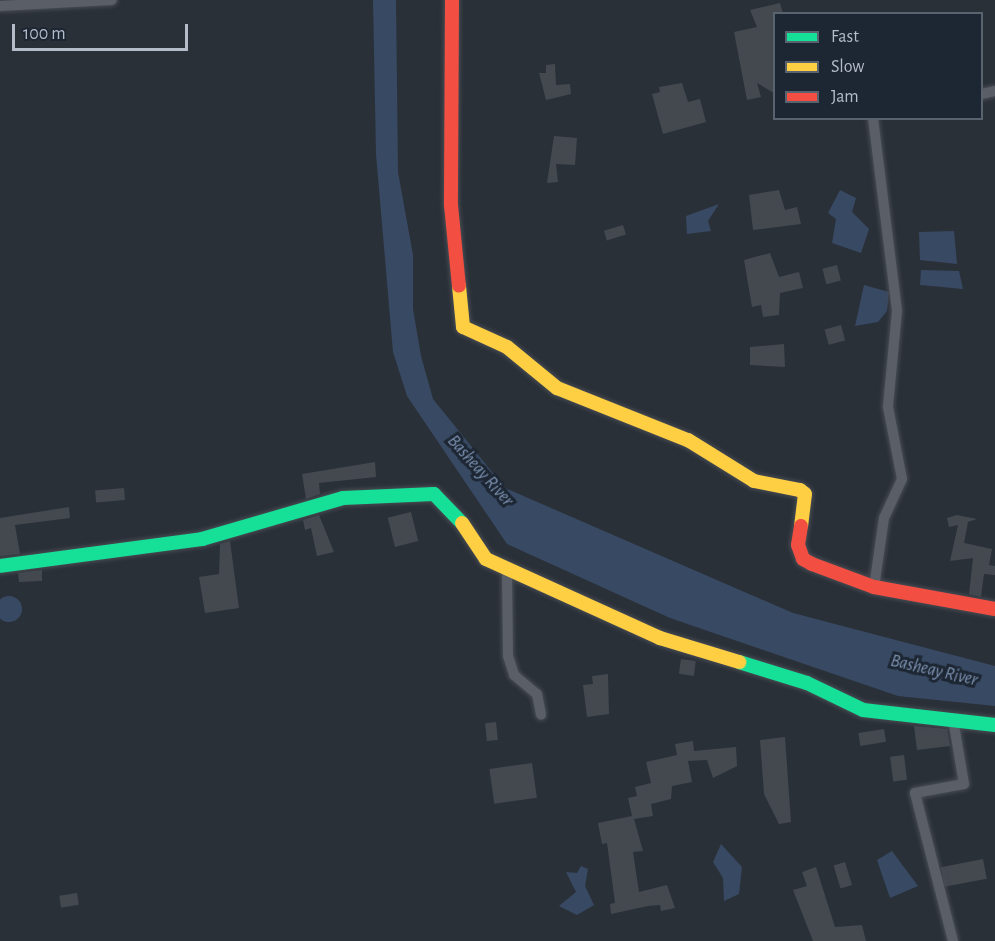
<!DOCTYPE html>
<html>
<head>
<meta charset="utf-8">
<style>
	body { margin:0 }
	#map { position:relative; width:995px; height:941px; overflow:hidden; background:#2a3038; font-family:"Alegreya Sans",sans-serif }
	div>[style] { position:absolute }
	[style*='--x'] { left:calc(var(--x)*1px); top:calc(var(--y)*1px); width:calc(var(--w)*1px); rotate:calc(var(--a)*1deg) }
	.water>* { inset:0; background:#384963 }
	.round { border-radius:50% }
	.building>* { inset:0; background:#444950; transform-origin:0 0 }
	.roads { filter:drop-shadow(0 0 2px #484c53) drop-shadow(0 0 2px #484c53) }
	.street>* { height:10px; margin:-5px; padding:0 5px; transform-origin:5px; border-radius:5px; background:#5a5e66 }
	.fast>* { height:14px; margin:-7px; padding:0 7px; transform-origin:7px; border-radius:7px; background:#16e098 }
	.slow>* { height:14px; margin:-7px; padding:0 7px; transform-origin:7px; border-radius:7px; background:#ffcf43 }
	.jam>* { height:14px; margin:-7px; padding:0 7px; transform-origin:7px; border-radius:7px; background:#f24e42 }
	span { translate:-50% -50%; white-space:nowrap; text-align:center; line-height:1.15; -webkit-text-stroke:6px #1d2633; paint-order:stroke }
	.water-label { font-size:18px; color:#7c92b1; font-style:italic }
	.legend { position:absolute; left:773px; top:12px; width:210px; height:108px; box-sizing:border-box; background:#1d2633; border:2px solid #59626f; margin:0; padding:8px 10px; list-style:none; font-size:18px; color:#b4bcc9 }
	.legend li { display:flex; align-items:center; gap:12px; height:30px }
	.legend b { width:30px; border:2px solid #59626f }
	.scale { position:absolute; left:12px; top:24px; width:176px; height:27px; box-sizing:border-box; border:3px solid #b4bcc9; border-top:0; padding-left:8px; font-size:18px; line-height:21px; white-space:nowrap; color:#b4bcc9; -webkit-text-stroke:4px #1d2633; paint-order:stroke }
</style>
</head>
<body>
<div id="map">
	<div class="water">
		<i style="clip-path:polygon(373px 0,396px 0,398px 172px,413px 255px,413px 309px,421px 356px,433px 399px,505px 488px,793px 613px,995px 666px,995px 706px,898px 696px,670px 618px,507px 544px,407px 396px,393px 352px,376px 154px)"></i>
		<i style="clip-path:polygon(840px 190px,856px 198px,852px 212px,869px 229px,861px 253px,832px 243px,836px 219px,828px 213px)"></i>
		<i style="clip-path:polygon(719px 204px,708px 221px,711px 231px,687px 234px,686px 216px)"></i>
		<i style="clip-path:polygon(954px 231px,957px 264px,920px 260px,919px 232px)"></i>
		<i style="clip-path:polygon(921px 270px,959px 271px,963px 289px,920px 285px)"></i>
		<i style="clip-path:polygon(864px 285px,889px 292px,887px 311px,878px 322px,855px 326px)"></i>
		<i class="round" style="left:-4px;top:596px;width:26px;height:26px"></i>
		<i style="clip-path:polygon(721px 844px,742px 867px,739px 894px,724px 901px,723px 878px,713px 862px)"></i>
		<i style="clip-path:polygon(892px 851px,918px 886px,890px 898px,877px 860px)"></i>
		<i style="clip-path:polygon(581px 866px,588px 869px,585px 886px,594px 905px,577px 915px,559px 906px,576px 892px,566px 872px,577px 873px)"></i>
	</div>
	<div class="building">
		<i style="clip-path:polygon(780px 3px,783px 14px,774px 14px,774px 93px,757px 83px,761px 97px,747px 100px,734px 32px,757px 27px,750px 10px)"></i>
		<i style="clip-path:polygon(555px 64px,556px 85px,570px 84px,571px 94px,546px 100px,539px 73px,546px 73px,546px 65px)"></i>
		<i style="clip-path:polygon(682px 83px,688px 102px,700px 99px,706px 122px,663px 134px,652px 94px,660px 92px,659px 87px)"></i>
		<i style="clip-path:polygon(554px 136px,577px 138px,575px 165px,556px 164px,558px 182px,547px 183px)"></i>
		<i style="clip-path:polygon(779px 190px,785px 210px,797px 207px,801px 224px,753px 230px,749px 195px)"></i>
		<i style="left:623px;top:225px;width:10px;height:20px;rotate:73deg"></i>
		<i style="clip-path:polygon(770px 253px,779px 277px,799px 272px,803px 288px,780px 293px,779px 315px,763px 317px,761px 305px,752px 307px,744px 260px)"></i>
		<i style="left:837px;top:265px;width:16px;height:15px;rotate:76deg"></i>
		<i style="left:841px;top:325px;width:16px;height:17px;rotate:75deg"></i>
		<i style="clip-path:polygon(784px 344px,785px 367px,750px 365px,750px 347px)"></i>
		<i style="clip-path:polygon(375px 462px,376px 477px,319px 483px,320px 494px,306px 499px,302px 474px)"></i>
		<i style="left:124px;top:488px;width:12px;height:29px;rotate:85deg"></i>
		<i style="clip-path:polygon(69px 507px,70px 518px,15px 525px,20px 554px,0 556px,0 518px)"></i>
		<i style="left:411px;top:512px;width:30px;height:24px;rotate:76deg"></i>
		<i style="clip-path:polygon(319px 515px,334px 552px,317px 556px,311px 528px,305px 530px,303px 520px)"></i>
		<i style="clip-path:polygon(957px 515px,977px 519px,968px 522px,964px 543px,992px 549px,989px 565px,995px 566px,995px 575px,984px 574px,981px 597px,969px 594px,973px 558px,950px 561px,958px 525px,949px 527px,947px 518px)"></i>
		<i style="clip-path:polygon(230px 541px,239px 608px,205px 613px,199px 577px,219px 574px,220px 544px)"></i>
		<i style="clip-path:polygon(42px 570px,42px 581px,19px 582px,18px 573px)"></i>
		<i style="left:681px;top:659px;width:15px;height:15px;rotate:8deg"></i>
		<i style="clip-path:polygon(608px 674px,609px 714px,587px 717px,583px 685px,593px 684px,592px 676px)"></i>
		<i style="left:496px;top:722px;width:18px;height:11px;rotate:84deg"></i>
		<i style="clip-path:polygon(914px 726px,947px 729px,950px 746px,917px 750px)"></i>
		<i style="left:884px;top:729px;width:13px;height:26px;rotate:81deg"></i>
		<i style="clip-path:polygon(785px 737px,791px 822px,779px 824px,764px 794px,760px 740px)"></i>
		<i style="clip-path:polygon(693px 741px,694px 751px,736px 747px,737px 766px,713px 778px,707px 760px,688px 761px,692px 782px,672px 786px,671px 799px,651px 804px,653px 816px,634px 819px,643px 851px,633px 852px,639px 892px,667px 885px,675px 908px,661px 911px,660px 905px,648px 906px,611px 914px,610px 904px,615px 903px,607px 843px,602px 844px,598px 823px,632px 816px,628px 798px,637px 796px,635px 787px,651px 783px,646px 762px,677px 755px,675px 744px)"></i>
		<i style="left:904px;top:755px;width:25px;height:14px;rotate:83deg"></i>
		<i style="left:532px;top:763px;width:35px;height:43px;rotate:82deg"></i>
		<i style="left:983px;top:859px;width:20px;height:43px;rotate:79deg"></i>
		<i style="left:845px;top:862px;width:24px;height:12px;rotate:73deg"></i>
		<i style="clip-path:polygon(816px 867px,835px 927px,862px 925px,866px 941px,813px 941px,793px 890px,807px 886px,802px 872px)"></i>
		<i style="left:77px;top:893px;width:12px;height:18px;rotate:81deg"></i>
	</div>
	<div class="roads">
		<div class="street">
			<i style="--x:0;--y:6;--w:112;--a:-3.1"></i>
			<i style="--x:982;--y:94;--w:13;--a:-13"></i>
			<i style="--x:873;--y:118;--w:194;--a:82.9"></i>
			<i style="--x:897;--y:311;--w:96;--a:95.4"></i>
			<i style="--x:888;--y:407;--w:73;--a:79"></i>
			<i style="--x:902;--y:479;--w:43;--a:114.8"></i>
			<i style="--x:884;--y:518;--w:70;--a:98.2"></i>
			<i style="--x:507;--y:572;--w:84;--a:89.3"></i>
			<i style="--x:508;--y:656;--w:20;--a:72"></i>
			<i style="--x:514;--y:675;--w:30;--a:40"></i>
			<i style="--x:537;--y:694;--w:21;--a:79"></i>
			<i style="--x:953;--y:719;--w:66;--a:80.4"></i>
			<i style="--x:964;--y:784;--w:50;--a:169.6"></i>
			<i style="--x:915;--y:793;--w:153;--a:75.6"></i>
		</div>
		<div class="fast">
			<i style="--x:0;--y:566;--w:204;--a:-7.6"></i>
			<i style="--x:202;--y:539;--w:147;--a:-16.2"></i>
			<i style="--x:343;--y:498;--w:91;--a:-2.5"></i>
			<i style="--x:434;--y:494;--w:40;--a:46"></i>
			<i style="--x:739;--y:662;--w:71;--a:17.2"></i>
			<i style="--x:807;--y:683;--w:62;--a:25.7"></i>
			<i style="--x:863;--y:710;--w:133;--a:6.5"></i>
		</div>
		<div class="slow">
			<i style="--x:459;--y:286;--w:41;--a:84.4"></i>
			<i style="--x:463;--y:327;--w:48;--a:24.4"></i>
			<i style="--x:507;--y:347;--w:65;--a:39.4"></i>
			<i style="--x:557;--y:388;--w:141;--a:21.7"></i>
			<i style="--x:688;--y:440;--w:78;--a:31.8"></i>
			<i style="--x:754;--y:481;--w:47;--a:11.1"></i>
			<i style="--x:800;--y:490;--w:6;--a:39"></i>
			<i style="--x:805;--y:494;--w:32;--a:97"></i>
			<i style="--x:462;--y:523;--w:43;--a:56.3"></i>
			<i style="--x:486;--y:559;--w:191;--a:24.4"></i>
			<i style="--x:660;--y:638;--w:83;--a:16.9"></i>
		</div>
		<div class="jam">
			<i style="--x:452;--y:0;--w:205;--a:90.3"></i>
			<i style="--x:451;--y:205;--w:81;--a:84.4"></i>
			<i style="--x:801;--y:526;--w:19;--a:99"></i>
			<i style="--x:798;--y:545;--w:15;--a:70"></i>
			<i style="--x:803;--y:559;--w:10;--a:29"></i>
			<i style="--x:812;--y:564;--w:66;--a:20.4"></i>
			<i style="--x:874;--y:587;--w:123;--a:10.3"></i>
		</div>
	</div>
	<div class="water-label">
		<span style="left:480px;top:471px;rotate:48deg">Basheay River</span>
		<span style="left:934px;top:671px;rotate:13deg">Basheay River</span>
	</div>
	<ul class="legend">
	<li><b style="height:8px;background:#16e098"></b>Fast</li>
	<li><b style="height:8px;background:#ffcf43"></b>Slow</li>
	<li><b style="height:8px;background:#f24e42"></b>Jam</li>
	</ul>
	<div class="scale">100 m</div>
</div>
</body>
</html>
